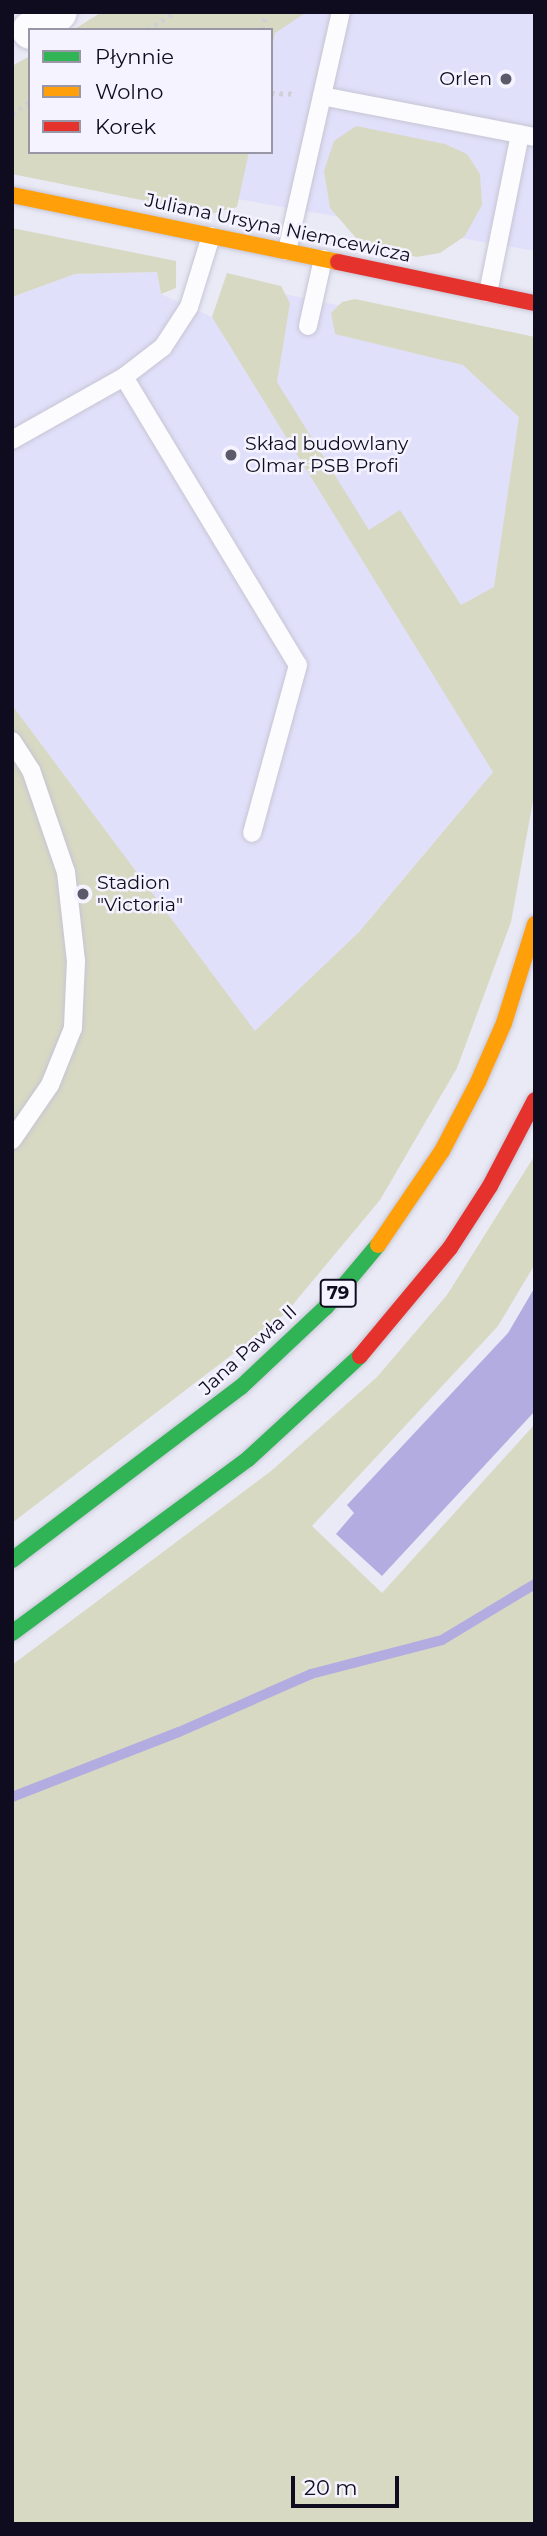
<!DOCTYPE html>
<html>
<head>
<meta charset="utf-8">
<style>
	body { margin:0 }
	#map { position:relative; width:547px; height:2536px; overflow:hidden; background:#eaeaf6; font-family:Montserrat,sans-serif }
	div>[style] { position:absolute }
	[style*='--x'] { left:calc(var(--x)*1px); top:calc(var(--y)*1px); width:calc(var(--w)*1px); rotate:calc(var(--a)*1deg) }
	.built>* { inset:0; background:#e1e0fa }
	.green>* { inset:0; background:#d8d9c3 }
	.water>* { inset:0; background:#b3ace1 }
	.stream>* { height:10px; margin:-5px; padding:0 5px; transform-origin:5px; border-radius:5px; background:#b3ace1 }
	.path>* { height:4.5px; margin-top:-2.25px; transform-origin:0; background:repeating-linear-gradient(90deg,#d0d0d4 0 3.5px,transparent 0 8.5px) }
	.roads { filter:drop-shadow(0 0 2px #c6c5d4) drop-shadow(0 0 2px #c6c5d4) }
	.lane>* { height:18px; margin:-9px; padding:0 9px; transform-origin:9px; border-radius:9px; background:#fcfcfe }
	.street>* { height:37px; margin:-18.5px; padding:0 18.5px; transform-origin:18.5px; border-radius:18.5px; background:#fcfcfe }
	.fast>* { height:16px; margin:-8px; padding:0 8px; transform-origin:8px; border-radius:8px; background:#30b455 }
	.slow>* { height:16px; margin:-8px; padding:0 8px; transform-origin:8px; border-radius:8px; background:#ff9f0a }
	.jam>* { height:16px; margin:-8px; padding:0 8px; transform-origin:8px; border-radius:8px; background:#e5322d }
	.dots>* { width:19px; height:19px; translate:-50% -50%; box-sizing:border-box; border:4px solid #f4f3ff; border-radius:50% }
	span { translate:-50% -50%; white-space:nowrap; text-align:center; line-height:1.15; -webkit-text-stroke:5px #f4f3ff; paint-order:stroke }
	.shield-label span { padding:2px 5px; background:#f4f3ff; border:2px solid; border-radius:5px; -webkit-text-stroke-width:0 }
	.shield-label { font-size:18px; color:#100c1f; font-weight:700 }
	.poi-label { font-size:19px; color:#100c1f }
	.right { translate:-100% -50%; text-align:right }
	.left { translate:0 -50%; text-align:left }
	.street-label { font-size:19px; color:#100c1f }
	.frame { position:absolute; inset:0; border:14px solid #100c1f; pointer-events:none }
	.legend { position:absolute; left:28px; top:28px; width:245px; height:126px; box-sizing:border-box; background:#f4f3ff; border:2px solid #9997a5; margin:0; padding:9px 12px; list-style:none; font-size:21px; color:#100c1f }
	.legend li { display:flex; align-items:center; gap:14px; height:35px }
	.legend b { width:35px; border:2px solid #9997a5 }
	.scale { position:absolute; left:291px; top:2476px; width:108px; height:32px; box-sizing:border-box; border:4px solid #100c1f; border-top:0; padding-left:9px; font-size:21px; line-height:24px; white-space:nowrap; color:#100c1f; -webkit-text-stroke:5px #f4f3ff; paint-order:stroke }
</style>
</head>
<body>
<div id="map">
	<div class="built">
		<i style="clip-path:polygon(304px 12px,535px 12px,535px 251px,191px 191px,84px 152px,271px 152px,271px 33px)"></i>
		<i style="clip-path:polygon(157px 272px,161px 294px,212px 317px,232px 283px,494px 338px,535px 376px,493px 772px,359px 932px,255px 1032px,12px 705px,12px 297px,75px 274px)"></i>
	</div>
	<div class="green">
		<i style="clip-path:polygon(102px 12px,307px 12px,275px 33px,271px 51px,271px 30px,73px 30px)"></i>
		<i style="clip-path:polygon(30px 56px,30px 152px,249px 152px,237px 207px,211px 214px,12px 174px,12px 66px)"></i>
		<i style="clip-path:polygon(356px 126px,445px 144px,467px 154px,480px 174px,482px 205px,465px 236px,440px 253px,416px 257px,356px 238px,330px 208px,324px 171px,334px 141px)"></i>
		<i style="clip-path:polygon(12px 228px,176px 261px,176px 288px,161px 294px,157px 272px,75px 274px,12px 297px)"></i>
		<i style="clip-path:polygon(227px 273px,281px 286px,290px 303px,277px 382px,369px 530px,400px 510px,461px 605px,494px 587px,519px 417px,463px 365px,335px 334px,331px 313px,342px 302px,355px 299px,535px 337px,535px 790px,511px 922px,457px 1068px,380px 1200px,285px 1314px,12px 1523px,12px 705px,255px 1031px,359px 932px,493px 772px,212px 317px)"></i>
		<i style="clip-path:polygon(535px 1155px,535px 1264px,498px 1326px,312px 1526px,382px 1593px,535px 1424px,535px 2524px,12px 2524px,12px 1665px,271px 1471px,377px 1377px,447px 1295px)"></i>
	</div>
	<div class="water">
		<i style="clip-path:polygon(535px 1287px,535px 1411px,382px 1576px,336px 1534px,354px 1513px,347px 1505px,508px 1333px)"></i>
	</div>
	<div class="stream">
		<i style="--x:12;--y:1797;--w:179;--a:-21.3"></i>
		<i style="--x:179;--y:1732;--w:144;--a:-23.7"></i>
		<i style="--x:311;--y:1674;--w:135;--a:-14.5"></i>
		<i style="--x:442;--y:1640;--w:109;--a:-31.1"></i>
	</div>
	<div class="path">
		<i style="--x:147;--y:30;--w:34;--a:-32"></i>
		<i style="--x:262;--y:30;--w:18;--a:-77"></i>
		<i style="--x:271;--y:93;--w:23;--a:2"></i>
		<i style="--x:12;--y:114;--w:22;--a:-36"></i>
	</div>
	<div class="roads">
		<div class="lane">
			<i style="--x:322;--y:96;--w:217;--a:10.9"></i>
			<i style="--x:211;--y:236;--w:74;--a:107.2"></i>
			<i style="--x:189;--y:307;--w:48;--a:123"></i>
			<i style="--x:163;--y:347;--w:49;--a:142.4"></i>
			<i style="--x:124;--y:377;--w:336;--a:58.9"></i>
			<i style="--x:298;--y:665;--w:174;--a:105.3"></i>
			<i style="--x:287;--y:251;--w:245;--a:-77.3"></i>
			<i style="--x:488;--y:293;--w:162;--a:-78.6"></i>
			<i style="--x:308;--y:326;--w:69;--a:-77.4"></i>
			<i style="--x:12;--y:440;--w:129;--a:-29.4"></i>
			<i style="--x:12;--y:741;--w:35;--a:57"></i>
			<i style="--x:31;--y:770;--w:108;--a:71.1"></i>
			<i style="--x:66;--y:872;--w:90;--a:83.6"></i>
			<i style="--x:76;--y:961;--w:67;--a:92.6"></i>
			<i style="--x:73;--y:1028;--w:61;--a:112"></i>
			<i style="--x:50;--y:1085;--w:67;--a:124.6"></i>
		</div>
		<div class="street">
			<i style="--x:30;--y:30;--w:33;--a:-33"></i>
		</div>
		<div class="fast">
			<i style="--x:12;--y:1560;--w:287;--a:-37.1"></i>
			<i style="--x:241;--y:1387;--w:117;--a:-43.3"></i>
			<i style="--x:326;--y:1307;--w:81;--a:-50"></i>
			<i style="--x:12;--y:1633;--w:293;--a:-36.4"></i>
			<i style="--x:248;--y:1459;--w:152;--a:-42.6"></i>
		</div>
		<div class="slow">
			<i style="--x:12;--y:195;--w:333;--a:11.6"></i>
			<i style="--x:378;--y:1245;--w:114;--a:-55.8"></i>
			<i style="--x:442;--y:1151;--w:78;--a:-62.4"></i>
			<i style="--x:478;--y:1082;--w:64;--a:-66.2"></i>
			<i style="--x:504;--y:1023;--w:104;--a:-72.6"></i>
		</div>
		<div class="jam">
			<i style="--x:338;--y:262;--w:201;--a:11.8"></i>
			<i style="--x:360;--y:1356;--w:141;--a:-50.2"></i>
			<i style="--x:450;--y:1248;--w:74;--a:-57.2"></i>
			<i style="--x:490;--y:1186;--w:97;--a:-62.4"></i>
		</div>
	</div>
	<div class="dots">
		<i style="left:506px;top:79px;background:#5c5a6a"></i>
		<i style="left:231px;top:455px;background:#5c5a6a"></i>
		<i style="left:83px;top:894px;background:#5c5a6a"></i>
	</div>
	<div class="shield-label">
		<span style="left:338px;top:1293px">79</span>
	</div>
	<div class="poi-label">
		<span class="right" style="left:492px;top:79px">Orlen</span>
		<span class="left" style="left:245px;top:455px">Skład budowlany<br>Olmar PSB Profi</span>
		<span class="left" style="left:97px;top:894px">Stadion<br>"Victoria"</span>
	</div>
	<div class="street-label">
		<span style="left:278px;top:228px;rotate:12deg">Juliana Ursyna Niemcewicza</span>
		<span style="left:248px;top:1350px;rotate:-42deg">Jana Pawła II</span>
	</div>
	<div class="frame"></div>
	<ul class="legend">
	<li><b style="height:9px;background:#30b455"></b>Płynnie</li>
	<li><b style="height:9px;background:#ff9f0a"></b>Wolno</li>
	<li><b style="height:9px;background:#e5322d"></b>Korek</li>
	</ul>
	<div class="scale">20 m</div>
</div>
</body>
</html>
